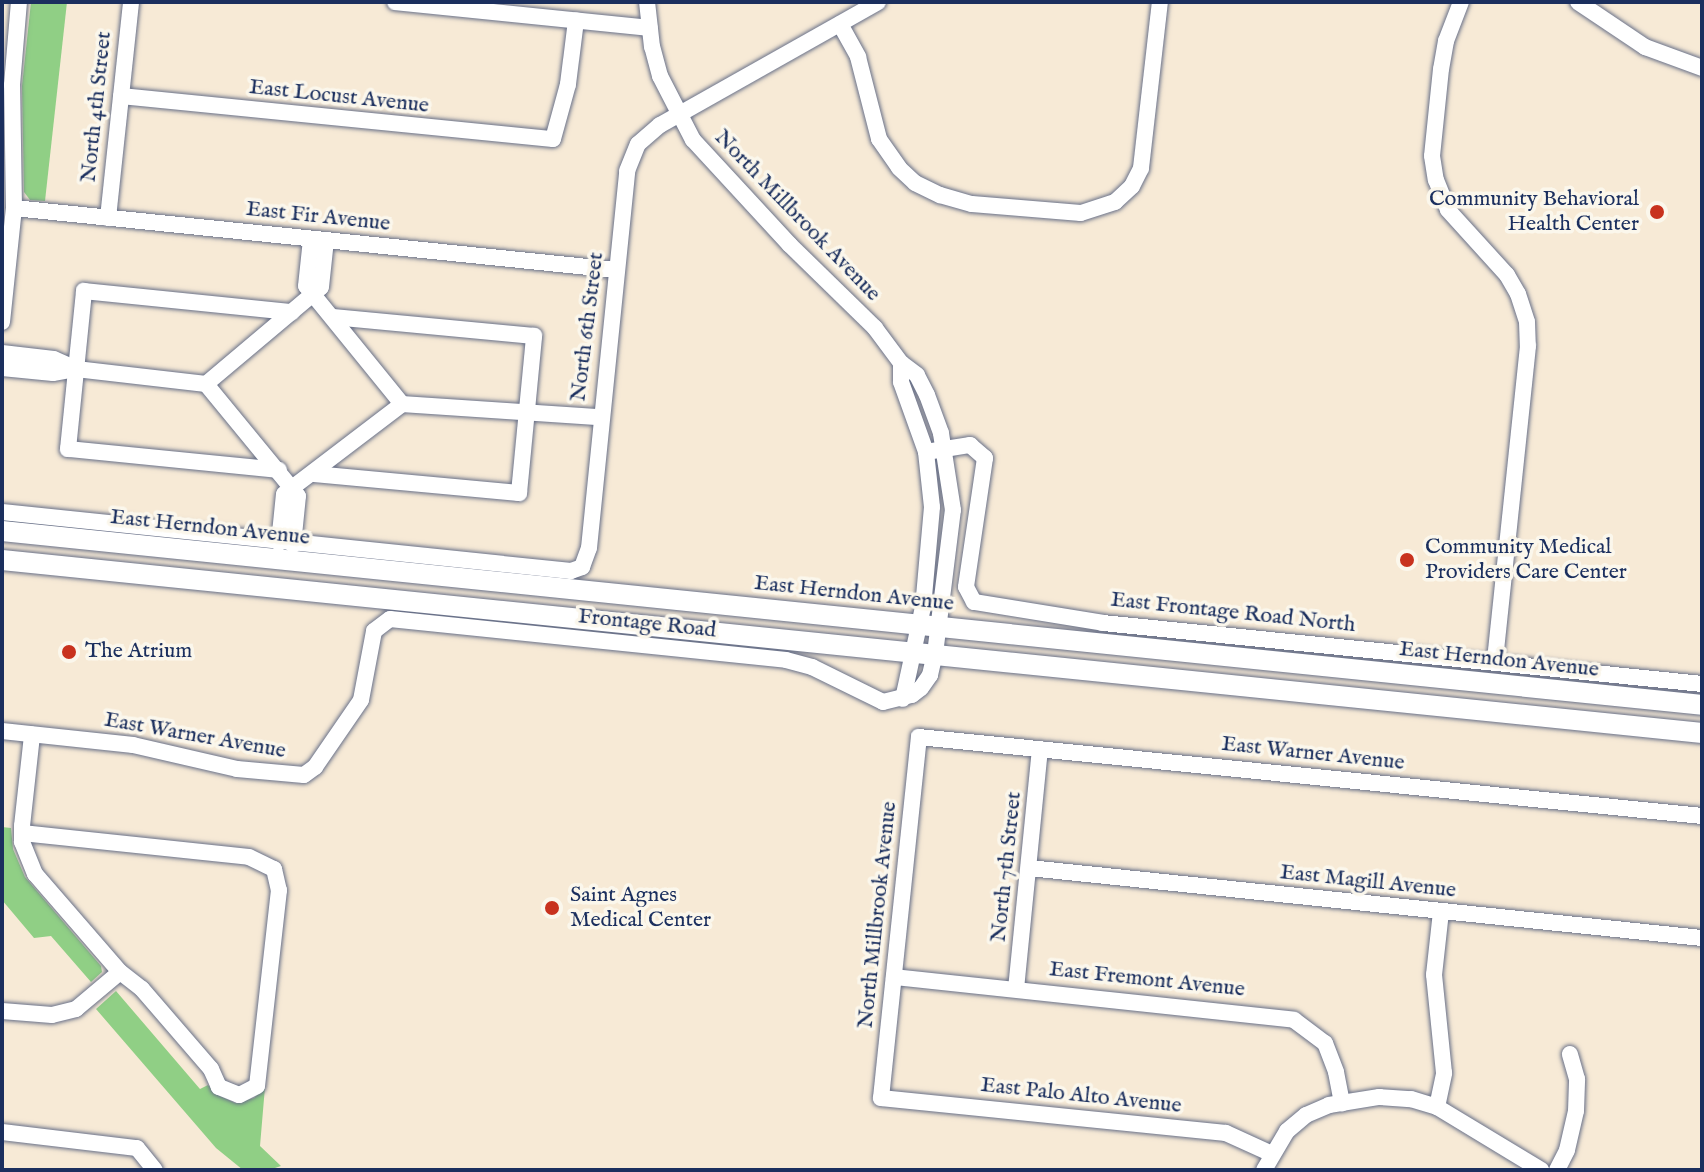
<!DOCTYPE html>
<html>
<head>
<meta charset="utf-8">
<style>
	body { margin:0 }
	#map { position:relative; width:1704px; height:1172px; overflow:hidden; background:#f7ead6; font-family:"IM FELL English",serif }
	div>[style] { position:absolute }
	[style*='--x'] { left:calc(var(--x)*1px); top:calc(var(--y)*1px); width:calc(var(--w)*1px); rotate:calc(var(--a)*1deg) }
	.green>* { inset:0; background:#90cf85 }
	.roads { filter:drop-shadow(0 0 2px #687088) drop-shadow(0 0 2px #687088) }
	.minor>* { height:16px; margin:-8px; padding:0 8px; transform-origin:8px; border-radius:8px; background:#fff }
	.major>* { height:20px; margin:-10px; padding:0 10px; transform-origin:10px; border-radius:10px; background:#fff }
	.dots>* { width:22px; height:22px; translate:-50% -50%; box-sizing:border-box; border:4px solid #fbf7ec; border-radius:50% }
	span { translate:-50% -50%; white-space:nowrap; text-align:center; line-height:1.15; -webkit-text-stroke:7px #fbf7ec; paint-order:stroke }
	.street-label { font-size:22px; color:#1b2f5e }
	.poi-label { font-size:22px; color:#1b2f5e }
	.right { translate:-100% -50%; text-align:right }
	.left { translate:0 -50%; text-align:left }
	.frame { position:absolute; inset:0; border:4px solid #1b2f5e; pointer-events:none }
</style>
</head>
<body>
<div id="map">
	<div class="green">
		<i style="clip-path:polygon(31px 2px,67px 2px,45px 201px,30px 200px,24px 192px,22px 86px)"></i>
		<i style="clip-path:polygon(2px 827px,11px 828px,13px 849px,25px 877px,101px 966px,102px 972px,91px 982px,51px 936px,34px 938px,2px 900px)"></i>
		<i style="clip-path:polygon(116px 991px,200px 1089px,208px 1085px,216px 1094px,235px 1103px,254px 1098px,265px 1087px,260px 1146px,281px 1166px,269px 1170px,243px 1170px,216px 1148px,96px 1009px)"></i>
	</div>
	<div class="roads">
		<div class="minor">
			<i style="--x:395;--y:2;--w:256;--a:5.8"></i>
			<i style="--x:1461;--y:2;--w:42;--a:111"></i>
			<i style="--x:1446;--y:41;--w:28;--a:100"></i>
			<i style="--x:1441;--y:69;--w:87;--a:95.9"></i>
			<i style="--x:1432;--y:156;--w:24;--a:81"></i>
			<i style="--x:1436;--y:180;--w:32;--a:68"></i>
			<i style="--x:1448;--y:210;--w:88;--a:47.8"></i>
			<i style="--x:1507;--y:275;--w:22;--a:60"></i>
			<i style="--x:1518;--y:294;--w:29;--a:72"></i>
			<i style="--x:1527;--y:322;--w:24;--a:88"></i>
			<i style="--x:1528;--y:346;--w:318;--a:96"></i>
			<i style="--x:1578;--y:2;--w:81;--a:33.9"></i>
			<i style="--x:1645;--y:47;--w:61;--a:20.2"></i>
			<i style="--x:840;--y:24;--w:38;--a:61"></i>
			<i style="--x:858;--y:57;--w:85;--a:75.6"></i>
			<i style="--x:879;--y:139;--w:35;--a:55"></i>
			<i style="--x:899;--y:168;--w:22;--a:43"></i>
			<i style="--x:915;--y:183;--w:28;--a:26"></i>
			<i style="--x:940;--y:195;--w:33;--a:16"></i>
			<i style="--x:972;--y:204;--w:109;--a:4.7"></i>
			<i style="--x:1081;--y:213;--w:36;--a:-18"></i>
			<i style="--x:1115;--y:202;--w:23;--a:-43"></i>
			<i style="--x:1132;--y:186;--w:20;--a:-63"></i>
			<i style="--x:1141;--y:168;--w:167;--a:-83.5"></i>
			<i style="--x:121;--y:96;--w:434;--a:5.7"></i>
			<i style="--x:553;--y:139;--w:57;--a:-74.7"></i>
			<i style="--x:568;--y:84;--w:64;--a:-82.8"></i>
			<i style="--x:14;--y:208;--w:606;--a:5.87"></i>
			<i style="--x:108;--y:218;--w:217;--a:-83.9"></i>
			<i style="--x:2;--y:322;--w:115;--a:-84"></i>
			<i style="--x:14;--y:208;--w:123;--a:-90.9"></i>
			<i style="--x:12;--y:85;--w:83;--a:-85.2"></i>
			<i style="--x:2;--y:353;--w:52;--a:6.6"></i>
			<i style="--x:54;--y:359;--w:24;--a:24"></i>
			<i style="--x:76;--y:369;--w:131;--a:6.6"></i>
			<i style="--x:901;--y:363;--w:19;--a:90"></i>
			<i style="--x:901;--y:382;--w:74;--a:70.3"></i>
			<i style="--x:926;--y:452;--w:55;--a:83.8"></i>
			<i style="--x:932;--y:507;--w:100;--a:95.1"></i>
			<i style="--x:923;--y:607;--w:94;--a:102.3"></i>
			<i style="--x:2;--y:368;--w:51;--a:5.6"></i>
			<i style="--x:53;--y:373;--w:22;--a:-10"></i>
			<i style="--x:402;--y:404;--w:198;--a:3.8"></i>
			<i style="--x:926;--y:452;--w:45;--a:-9"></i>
			<i style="--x:970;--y:445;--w:20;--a:41"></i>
			<i style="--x:985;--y:458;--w:130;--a:98.4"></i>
			<i style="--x:966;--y:587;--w:17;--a:62"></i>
			<i style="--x:974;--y:602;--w:131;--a:9.2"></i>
			<i style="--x:1103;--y:623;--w:602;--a:5.81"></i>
			<i style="--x:279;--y:470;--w:212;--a:-174.3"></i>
			<i style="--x:68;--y:449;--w:159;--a:-84.2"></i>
			<i style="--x:84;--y:291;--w:209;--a:5.8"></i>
			<i style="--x:314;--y:474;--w:206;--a:5.3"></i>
			<i style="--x:519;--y:493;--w:158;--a:-84.5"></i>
			<i style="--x:534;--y:336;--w:202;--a:-174.6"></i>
			<i style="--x:2;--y:512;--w:572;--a:5.92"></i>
			<i style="--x:571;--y:571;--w:12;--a:-20"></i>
			<i style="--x:582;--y:567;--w:20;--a:-70"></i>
			<i style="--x:589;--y:548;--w:379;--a:-84.2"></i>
			<i style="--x:627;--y:171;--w:29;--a:-68"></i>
			<i style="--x:638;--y:144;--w:29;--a:-41"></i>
			<i style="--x:660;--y:125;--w:250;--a:-29.4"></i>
			<i style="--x:279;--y:543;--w:49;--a:-84.2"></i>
			<i style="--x:284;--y:494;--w:148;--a:-37.3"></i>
			<i style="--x:402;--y:404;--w:152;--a:-129.1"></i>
			<i style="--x:306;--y:286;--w:47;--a:-83.9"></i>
			<i style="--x:293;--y:545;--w:49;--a:-84.2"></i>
			<i style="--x:298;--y:496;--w:145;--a:-129.4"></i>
			<i style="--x:206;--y:384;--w:150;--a:-40.1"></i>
			<i style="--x:321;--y:287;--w:47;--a:-83.9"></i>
			<i style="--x:2;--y:731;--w:132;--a:6.1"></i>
			<i style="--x:133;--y:745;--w:107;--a:13"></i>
			<i style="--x:237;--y:769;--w:67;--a:5.1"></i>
			<i style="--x:304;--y:775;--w:14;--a:-36"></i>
			<i style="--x:315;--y:767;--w:81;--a:-55.5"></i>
			<i style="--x:361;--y:700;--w:70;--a:-79.3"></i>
			<i style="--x:374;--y:631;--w:20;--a:-37"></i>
			<i style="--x:390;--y:619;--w:398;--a:5.9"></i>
			<i style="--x:786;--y:660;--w:27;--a:15"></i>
			<i style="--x:812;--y:667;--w:79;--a:26.2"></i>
			<i style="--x:883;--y:702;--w:30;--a:-14"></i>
			<i style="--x:912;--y:695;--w:11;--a:-38"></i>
			<i style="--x:921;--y:688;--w:16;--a:-55"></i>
			<i style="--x:930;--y:675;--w:22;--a:-77"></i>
			<i style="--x:935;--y:654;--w:145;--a:-82.9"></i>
			<i style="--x:953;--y:510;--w:78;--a:-98.9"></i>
			<i style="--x:941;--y:433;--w:40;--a:-110.2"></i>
			<i style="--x:927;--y:395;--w:22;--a:-117"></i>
			<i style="--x:917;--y:375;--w:20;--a:-143"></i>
			<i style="--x:901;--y:363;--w:44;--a:-126.6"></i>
			<i style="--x:875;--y:328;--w:119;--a:-135.7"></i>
			<i style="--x:790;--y:245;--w:143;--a:-132.7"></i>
			<i style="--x:693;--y:140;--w:72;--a:-117.3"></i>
			<i style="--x:660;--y:76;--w:30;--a:-105"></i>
			<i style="--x:652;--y:47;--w:45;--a:-96.3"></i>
			<i style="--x:22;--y:833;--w:228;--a:6"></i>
			<i style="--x:249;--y:857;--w:28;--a:26"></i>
			<i style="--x:274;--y:869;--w:22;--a:77"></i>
			<i style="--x:279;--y:890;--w:197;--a:96.4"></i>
			<i style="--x:257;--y:1086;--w:20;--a:153"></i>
			<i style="--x:239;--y:1095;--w:22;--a:-158"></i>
			<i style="--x:219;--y:1087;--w:20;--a:-114"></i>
			<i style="--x:211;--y:1069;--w:106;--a:-130.8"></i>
			<i style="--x:142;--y:989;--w:28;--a:-142"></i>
			<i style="--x:120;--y:972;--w:130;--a:-130.9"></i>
			<i style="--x:35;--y:874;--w:35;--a:-112"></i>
			<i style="--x:22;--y:842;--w:16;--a:-90"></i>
			<i style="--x:22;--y:826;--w:92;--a:-83.7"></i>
			<i style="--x:1029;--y:868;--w:677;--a:5.94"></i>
			<i style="--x:894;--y:977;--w:402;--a:6.1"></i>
			<i style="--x:1294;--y:1020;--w:39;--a:37"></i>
			<i style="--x:1325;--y:1043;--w:31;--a:69"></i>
			<i style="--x:1336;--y:1072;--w:32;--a:79"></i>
			<i style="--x:1016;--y:989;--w:241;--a:-84.3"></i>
			<i style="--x:2;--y:1011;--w:50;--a:4.6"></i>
			<i style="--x:52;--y:1015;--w:25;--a:-14"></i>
			<i style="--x:76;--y:1009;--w:57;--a:-40.1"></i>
			<i style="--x:1437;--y:1107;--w:35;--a:-78"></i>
			<i style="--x:1444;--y:1073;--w:99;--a:-95.8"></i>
			<i style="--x:1434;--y:975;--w:63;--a:-83.7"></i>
			<i style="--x:2;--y:1132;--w:136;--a:6.8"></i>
			<i style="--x:137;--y:1148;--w:28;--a:51"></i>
			<i style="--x:1272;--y:1154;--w:51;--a:-155.5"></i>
			<i style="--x:1226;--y:1133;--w:347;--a:-174.2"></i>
			<i style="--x:881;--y:1098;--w:363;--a:-84"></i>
			<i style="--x:919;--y:737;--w:787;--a:5.76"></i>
			<i style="--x:1264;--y:1170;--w:45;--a:-59.5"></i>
			<i style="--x:1287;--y:1131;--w:25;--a:-40"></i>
			<i style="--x:1306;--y:1115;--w:25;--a:-23"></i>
			<i style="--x:1329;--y:1105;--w:51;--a:-9.1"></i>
			<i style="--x:1379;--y:1097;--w:32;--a:4"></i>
			<i style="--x:1411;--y:1099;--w:27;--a:17"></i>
			<i style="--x:1437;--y:1107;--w:122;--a:31.2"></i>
			<i style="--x:1557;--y:1170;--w:22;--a:-63"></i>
			<i style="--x:1567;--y:1150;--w:40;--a:-77"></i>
			<i style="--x:1576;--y:1111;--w:32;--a:-88"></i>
			<i style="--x:1577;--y:1079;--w:26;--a:-106"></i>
		</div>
		<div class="major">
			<i style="--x:2;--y:531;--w:1709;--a:5.84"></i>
			<i style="--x:2;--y:560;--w:1709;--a:5.81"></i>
		</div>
	</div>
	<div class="dots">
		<i style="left:1657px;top:212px;background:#c8321e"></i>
		<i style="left:1407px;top:560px;background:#c8321e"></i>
		<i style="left:69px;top:652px;background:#c8321e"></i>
		<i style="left:552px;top:908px;background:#c8321e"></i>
	</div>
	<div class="street-label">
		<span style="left:339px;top:97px;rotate:6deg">East Locust Avenue</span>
		<span style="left:97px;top:107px;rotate:-84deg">North 4th Street</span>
		<span style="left:797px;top:216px;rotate:46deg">North Millbrook Avenue</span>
		<span style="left:318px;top:217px;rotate:6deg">East Fir Avenue</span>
		<span style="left:588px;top:327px;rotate:-83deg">North 6th Street</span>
		<span style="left:210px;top:528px;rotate:6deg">East Herndon Avenue</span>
		<span style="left:854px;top:594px;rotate:6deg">East Herndon Avenue</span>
		<span style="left:1233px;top:613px;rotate:6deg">East Frontage Road North</span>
		<span style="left:647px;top:624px;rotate:6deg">Frontage Road</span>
		<span style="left:1499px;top:660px;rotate:6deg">East Herndon Avenue</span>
		<span style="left:195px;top:736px;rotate:10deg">East Warner Avenue</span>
		<span style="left:1313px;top:754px;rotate:6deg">East Warner Avenue</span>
		<span style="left:1007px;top:867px;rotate:-84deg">North 7th Street</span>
		<span style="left:1368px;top:882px;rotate:6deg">East Magill Avenue</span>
		<span style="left:878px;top:915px;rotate:-84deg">North Millbrook Avenue</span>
		<span style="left:1147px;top:980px;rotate:6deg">East Fremont Avenue</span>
		<span style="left:1081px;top:1096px;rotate:6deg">East Palo Alto Avenue</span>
	</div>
	<div class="poi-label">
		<span class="right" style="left:1639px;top:212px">Community Behavioral<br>Health Center</span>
		<span class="left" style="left:1425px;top:560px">Community Medical<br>Providers Care Center</span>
		<span class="left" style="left:85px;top:652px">The Atrium</span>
		<span class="left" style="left:570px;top:908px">Saint Agnes<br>Medical Center</span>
	</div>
	<div class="frame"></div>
</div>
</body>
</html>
